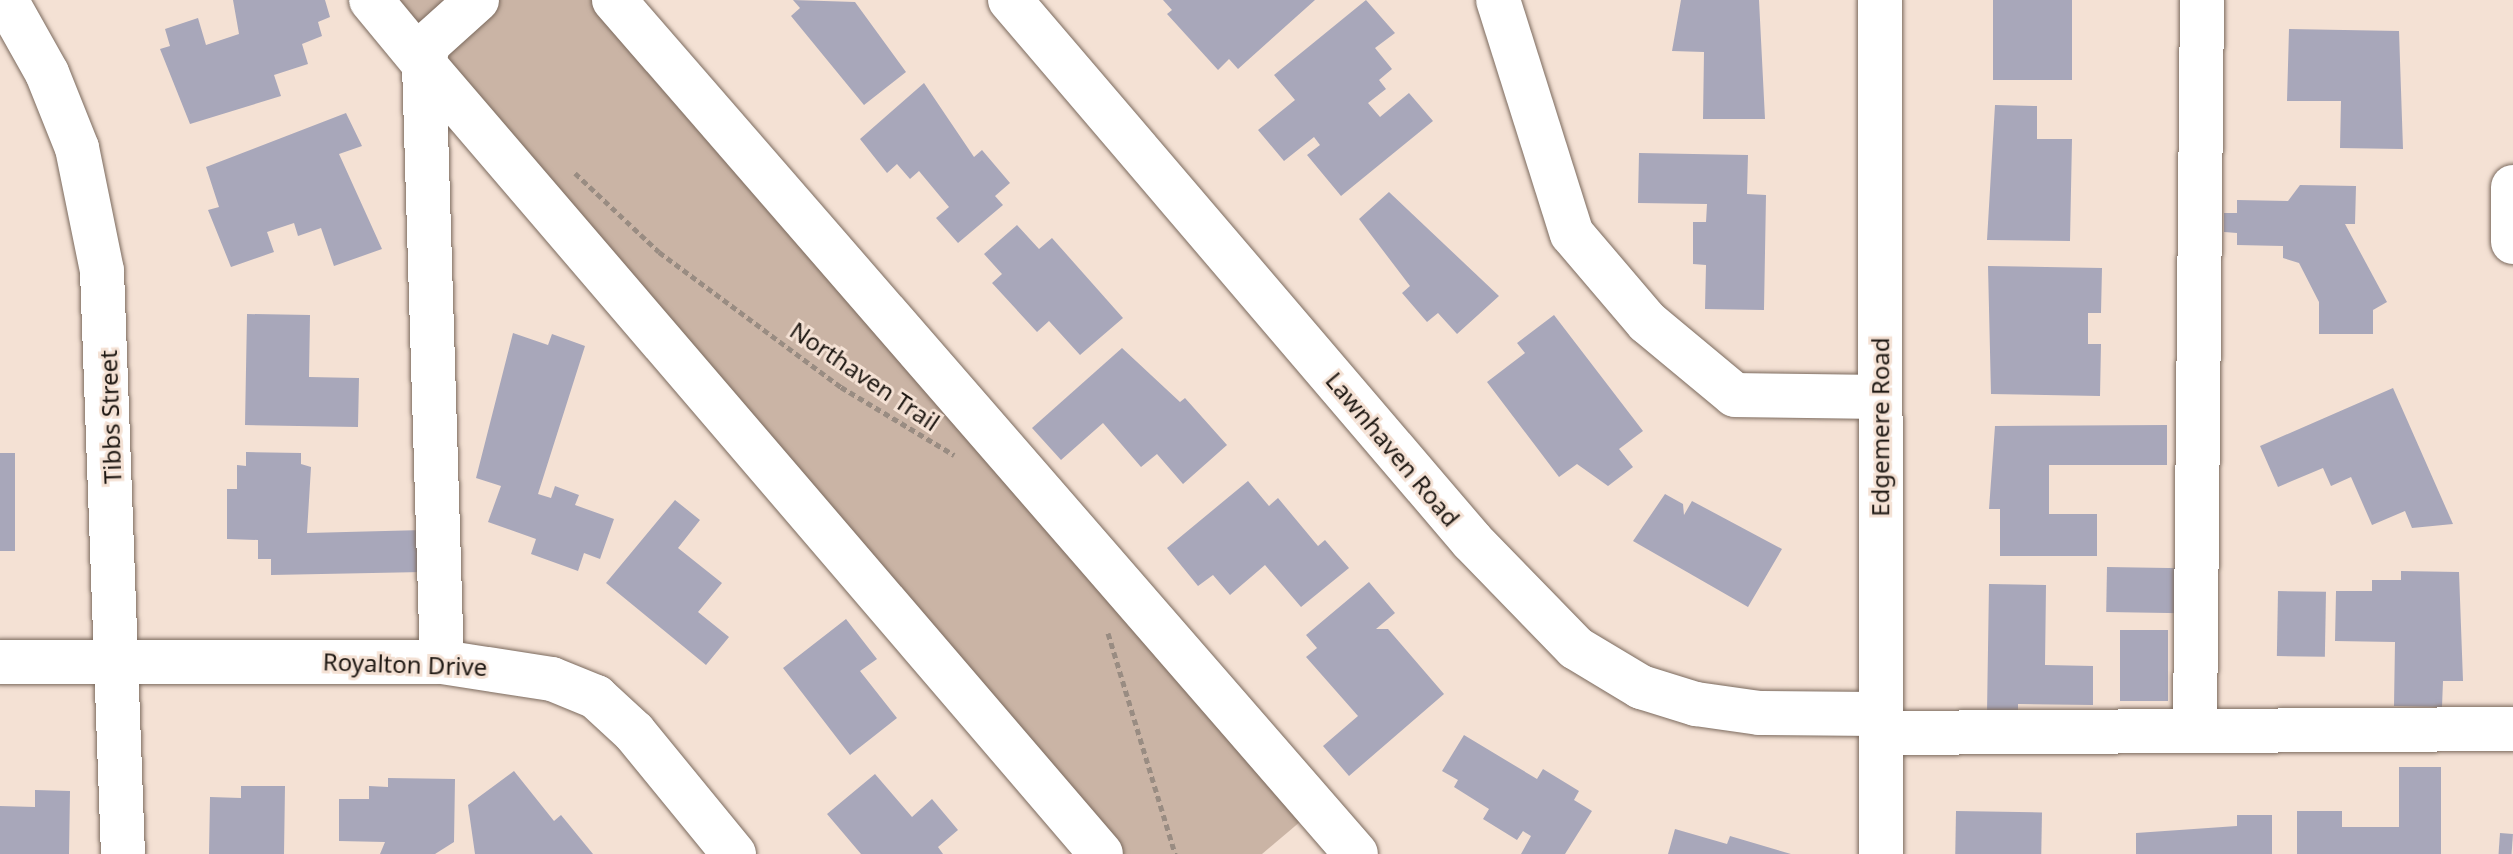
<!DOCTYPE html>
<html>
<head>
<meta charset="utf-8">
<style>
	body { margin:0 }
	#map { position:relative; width:2513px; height:854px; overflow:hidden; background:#f4e1d4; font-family:"Noto Sans",sans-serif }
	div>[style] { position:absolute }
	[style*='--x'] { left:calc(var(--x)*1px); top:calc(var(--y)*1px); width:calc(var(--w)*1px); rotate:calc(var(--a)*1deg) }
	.green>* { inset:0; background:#cab4a5 }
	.building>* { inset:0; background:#a8a7ba; transform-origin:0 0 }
	.path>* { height:5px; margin-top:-2.5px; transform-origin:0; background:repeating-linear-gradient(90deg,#998c82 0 6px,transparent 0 10px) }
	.roads { filter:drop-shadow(0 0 2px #7b6a5e) drop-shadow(0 0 2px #7b6a5e) }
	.minor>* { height:44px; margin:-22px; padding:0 22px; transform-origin:22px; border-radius:22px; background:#fff }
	span { translate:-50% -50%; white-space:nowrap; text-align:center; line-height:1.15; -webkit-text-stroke:6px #f4e1d4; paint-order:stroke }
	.street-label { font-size:24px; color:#1e1813 }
</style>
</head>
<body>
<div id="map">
	<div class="green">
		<i style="clip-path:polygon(355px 0,628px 0,1320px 805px,1262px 854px,1088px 854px)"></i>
	</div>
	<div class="building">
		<i style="clip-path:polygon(233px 0,325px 0,330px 17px,318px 22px,322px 36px,302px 44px,308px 64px,274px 75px,281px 96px,190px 124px,160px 49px,170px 46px,165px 29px,198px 18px,206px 45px,239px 34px)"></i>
		<i style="clip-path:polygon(793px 0,855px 2px,906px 72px,864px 105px,791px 16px,800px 8px)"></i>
		<i style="clip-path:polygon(1163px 0,1315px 0,1238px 69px,1229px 59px,1218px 70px,1167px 14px,1172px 10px)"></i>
		<i style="clip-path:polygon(1366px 0,1395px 33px,1375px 48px,1392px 69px,1379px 80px,1386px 89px,1368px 103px,1380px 117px,1409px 93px,1433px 121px,1341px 196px,1307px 155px,1320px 145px,1314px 137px,1284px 161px,1258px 130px,1295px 100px,1274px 75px)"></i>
		<i style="clip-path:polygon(1681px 0,1759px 0,1765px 119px,1703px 119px,1704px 52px,1672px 51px)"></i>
		<i style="left:1993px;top:0;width:79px;height:80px"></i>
		<i style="clip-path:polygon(2289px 29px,2399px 31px,2403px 149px,2340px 148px,2341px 101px,2287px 101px)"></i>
		<i style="clip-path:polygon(924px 83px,974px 157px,982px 150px,1010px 183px,995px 196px,1003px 205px,958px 243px,936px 218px,949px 207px,919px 171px,910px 179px,897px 164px,887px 173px,860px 139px)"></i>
		<i style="clip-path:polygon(1995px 105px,2037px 106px,2037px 139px,2072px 139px,2070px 241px,1987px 240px)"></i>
		<i style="clip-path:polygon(346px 113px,362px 146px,339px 154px,382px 249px,334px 266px,321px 228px,298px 236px,294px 223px,267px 232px,274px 252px,231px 267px,208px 210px,219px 207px,206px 167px)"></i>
		<i style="clip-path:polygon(1639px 153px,1748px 155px,1747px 194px,1766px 195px,1764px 310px,1705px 309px,1706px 265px,1693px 264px,1693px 222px,1706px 222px,1707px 204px,1638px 203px)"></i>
		<i style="clip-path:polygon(2300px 185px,2356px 186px,2355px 224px,2345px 224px,2387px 302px,2373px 310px,2373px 334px,2319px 334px,2319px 302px,2299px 263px,2283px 258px,2283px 246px,2237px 245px,2237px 233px,2224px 232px,2224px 213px,2237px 213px,2237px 200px,2288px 201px)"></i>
		<i style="clip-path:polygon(1389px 192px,1499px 296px,1457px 334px,1438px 313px,1427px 322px,1402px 293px,1410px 286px,1359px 219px)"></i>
		<i style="clip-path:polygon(1017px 225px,1039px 249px,1052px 238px,1123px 318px,1080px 355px,1049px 321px,1037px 332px,992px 283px,1002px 274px,984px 254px)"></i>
		<i style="clip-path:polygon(1988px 266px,2102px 268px,2101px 313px,2088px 313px,2088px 344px,2101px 344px,2100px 396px,1991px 394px)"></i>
		<i style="clip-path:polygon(247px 314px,310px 315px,309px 377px,359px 378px,358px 427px,245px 425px)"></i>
		<i style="clip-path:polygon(1554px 315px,1643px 431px,1619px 449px,1633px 467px,1608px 486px,1577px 464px,1559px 477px,1487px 382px,1525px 353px,1517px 343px)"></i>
		<i style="clip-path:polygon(513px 333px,548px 345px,552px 334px,585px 346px,538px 494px,551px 498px,555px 486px,579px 495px,575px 505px,614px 519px,600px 559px,584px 553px,578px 571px,531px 554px,536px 539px,488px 522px,501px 486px,476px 478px)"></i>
		<i style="clip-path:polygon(1122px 348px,1180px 402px,1185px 398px,1227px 445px,1183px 484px,1157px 454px,1141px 467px,1103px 423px,1061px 460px,1032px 428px)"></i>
		<i style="clip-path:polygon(2393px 388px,2453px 524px,2412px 528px,2405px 511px,2372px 525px,2351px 477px,2331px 486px,2323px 468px,2278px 487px,2260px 446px)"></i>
		<i style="clip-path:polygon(2167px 425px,2167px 465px,2049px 465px,2049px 514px,2097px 514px,2097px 556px,2000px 556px,2000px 509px,1989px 509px,1995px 426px)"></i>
		<i style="clip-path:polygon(246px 452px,301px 453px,301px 464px,311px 467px,307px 533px,424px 530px,423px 572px,271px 575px,271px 559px,258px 559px,258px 540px,227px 539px,227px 489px,237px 489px,237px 465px,246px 466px)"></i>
		<i style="left:0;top:453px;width:15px;height:98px"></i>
		<i style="clip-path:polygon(1248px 481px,1269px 506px,1278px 498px,1318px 546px,1325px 540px,1349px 568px,1301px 607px,1265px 565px,1230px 595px,1213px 575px,1198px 586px,1167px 548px)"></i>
		<i style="clip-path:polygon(1665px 494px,1683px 504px,1684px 515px,1692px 501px,1782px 549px,1748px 607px,1633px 541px)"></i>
		<i style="clip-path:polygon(675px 500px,700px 520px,678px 548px,722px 583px,698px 612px,729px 637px,706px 665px,606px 583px)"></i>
		<i style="left:2107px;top:567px;width:77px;height:45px;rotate:1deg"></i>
		<i style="clip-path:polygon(2401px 571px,2459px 572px,2463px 681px,2443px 681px,2442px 707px,2394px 706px,2395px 642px,2335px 641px,2336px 591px,2372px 591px,2372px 580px,2401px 580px)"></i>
		<i style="clip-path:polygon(1369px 582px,1395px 613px,1376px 629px,1388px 629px,1444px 694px,1349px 776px,1323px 746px,1358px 716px,1306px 657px,1317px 648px,1306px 635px)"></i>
		<i style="clip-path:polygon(1989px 584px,2046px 585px,2045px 665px,2093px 666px,2093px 705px,2018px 704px,2018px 713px,1987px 713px)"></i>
		<i style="left:2278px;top:591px;width:48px;height:65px;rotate:1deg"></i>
		<i style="clip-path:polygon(846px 619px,877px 659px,860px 671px,897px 718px,850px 755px,783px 668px)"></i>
		<i style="left:2120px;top:630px;width:48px;height:71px"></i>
		<i style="clip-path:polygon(1464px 735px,1537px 779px,1543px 769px,1579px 791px,1574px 800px,1592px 811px,1565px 854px,1521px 854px,1531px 836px,1523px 831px,1517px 840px,1483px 819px,1489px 809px,1454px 787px,1458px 780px,1442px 771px)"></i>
		<i style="clip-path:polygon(2399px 767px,2441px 767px,2441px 854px,2297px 854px,2297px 811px,2342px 811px,2342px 827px,2399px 827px)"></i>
		<i style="clip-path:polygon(514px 771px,554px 821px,561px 815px,593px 854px,475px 854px,468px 805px)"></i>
		<i style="clip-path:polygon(875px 774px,912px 817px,932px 799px,958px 830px,938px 847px,943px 854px,861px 854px,827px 814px)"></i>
		<i style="clip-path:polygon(388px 778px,455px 779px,454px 842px,435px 854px,380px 854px,385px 842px,339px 841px,339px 799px,369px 799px,369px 786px,388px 787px)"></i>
		<i style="clip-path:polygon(241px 786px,285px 786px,284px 854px,209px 854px,210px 797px,241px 798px)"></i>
		<i style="clip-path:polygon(35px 790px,70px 791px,69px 854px,0 854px,0 806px,35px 807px)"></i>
		<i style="left:1956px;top:811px;width:86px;height:43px;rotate:1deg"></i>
		<i style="clip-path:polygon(2237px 815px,2272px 815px,2272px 854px,2136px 854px,2136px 833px,2237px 826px)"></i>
		<i style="clip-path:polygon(1675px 829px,1727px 844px,1730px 836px,1791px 854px,1668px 854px)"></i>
		<i style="left:2500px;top:833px;width:13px;height:21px;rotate:4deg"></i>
	</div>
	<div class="path">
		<i style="--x:575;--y:173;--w:115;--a:43.2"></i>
		<i style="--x:659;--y:252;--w:227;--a:36.6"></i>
		<i style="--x:841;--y:387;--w:132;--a:31"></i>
		<i style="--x:1108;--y:633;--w:231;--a:73.1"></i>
	</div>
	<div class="roads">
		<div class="minor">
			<i style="--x:6;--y:0;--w:84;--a:60.7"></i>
			<i style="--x:47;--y:73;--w:81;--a:68.2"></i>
			<i style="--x:77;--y:148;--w:126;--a:78.5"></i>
			<i style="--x:102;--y:271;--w:583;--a:87.94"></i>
			<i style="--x:371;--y:0;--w:83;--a:50.4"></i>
			<i style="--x:424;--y:64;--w:598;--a:88.28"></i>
			<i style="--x:477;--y:0;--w:66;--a:138.1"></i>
			<i style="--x:428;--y:44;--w:20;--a:101"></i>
			<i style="--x:424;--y:64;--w:1040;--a:49.4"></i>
			<i style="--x:614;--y:0;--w:1131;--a:49.01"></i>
			<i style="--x:1010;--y:0;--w:711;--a:49.5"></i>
			<i style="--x:1472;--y:541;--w:149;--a:45.8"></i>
			<i style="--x:1576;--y:648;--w:76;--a:31"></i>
			<i style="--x:1641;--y:687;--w:58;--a:17.2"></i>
			<i style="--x:1696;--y:704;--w:64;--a:8.1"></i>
			<i style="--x:1759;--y:713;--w:122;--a:0.5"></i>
			<i style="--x:1498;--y:0;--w:245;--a:72.5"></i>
			<i style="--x:1572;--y:234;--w:116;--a:49.6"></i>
			<i style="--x:1647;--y:322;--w:114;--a:39.7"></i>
			<i style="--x:1735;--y:395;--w:144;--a:0.8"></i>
			<i style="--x:1880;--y:0;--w:854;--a:89.93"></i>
			<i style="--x:2513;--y:187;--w:55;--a:90"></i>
			<i style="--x:0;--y:662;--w:442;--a:0"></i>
			<i style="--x:442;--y:662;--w:111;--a:8.8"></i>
			<i style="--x:552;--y:679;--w:48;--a:22.2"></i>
			<i style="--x:596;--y:697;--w:52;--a:42.6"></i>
			<i style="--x:634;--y:732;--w:158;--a:50.7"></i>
			<i style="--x:2195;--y:727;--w:727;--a:-89.45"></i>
			<i style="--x:1881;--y:733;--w:632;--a:-0.36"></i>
		</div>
	</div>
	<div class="street-label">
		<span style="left:865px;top:376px;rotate:34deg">Northaven Trail</span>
		<span style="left:110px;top:417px;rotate:-92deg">Tibbs Street</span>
		<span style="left:1880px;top:427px;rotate:-90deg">Edgemere Road</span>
		<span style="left:1393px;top:449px;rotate:50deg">Lawnhaven Road</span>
		<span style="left:405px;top:664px;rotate:2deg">Royalton Drive</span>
	</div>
</div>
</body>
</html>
